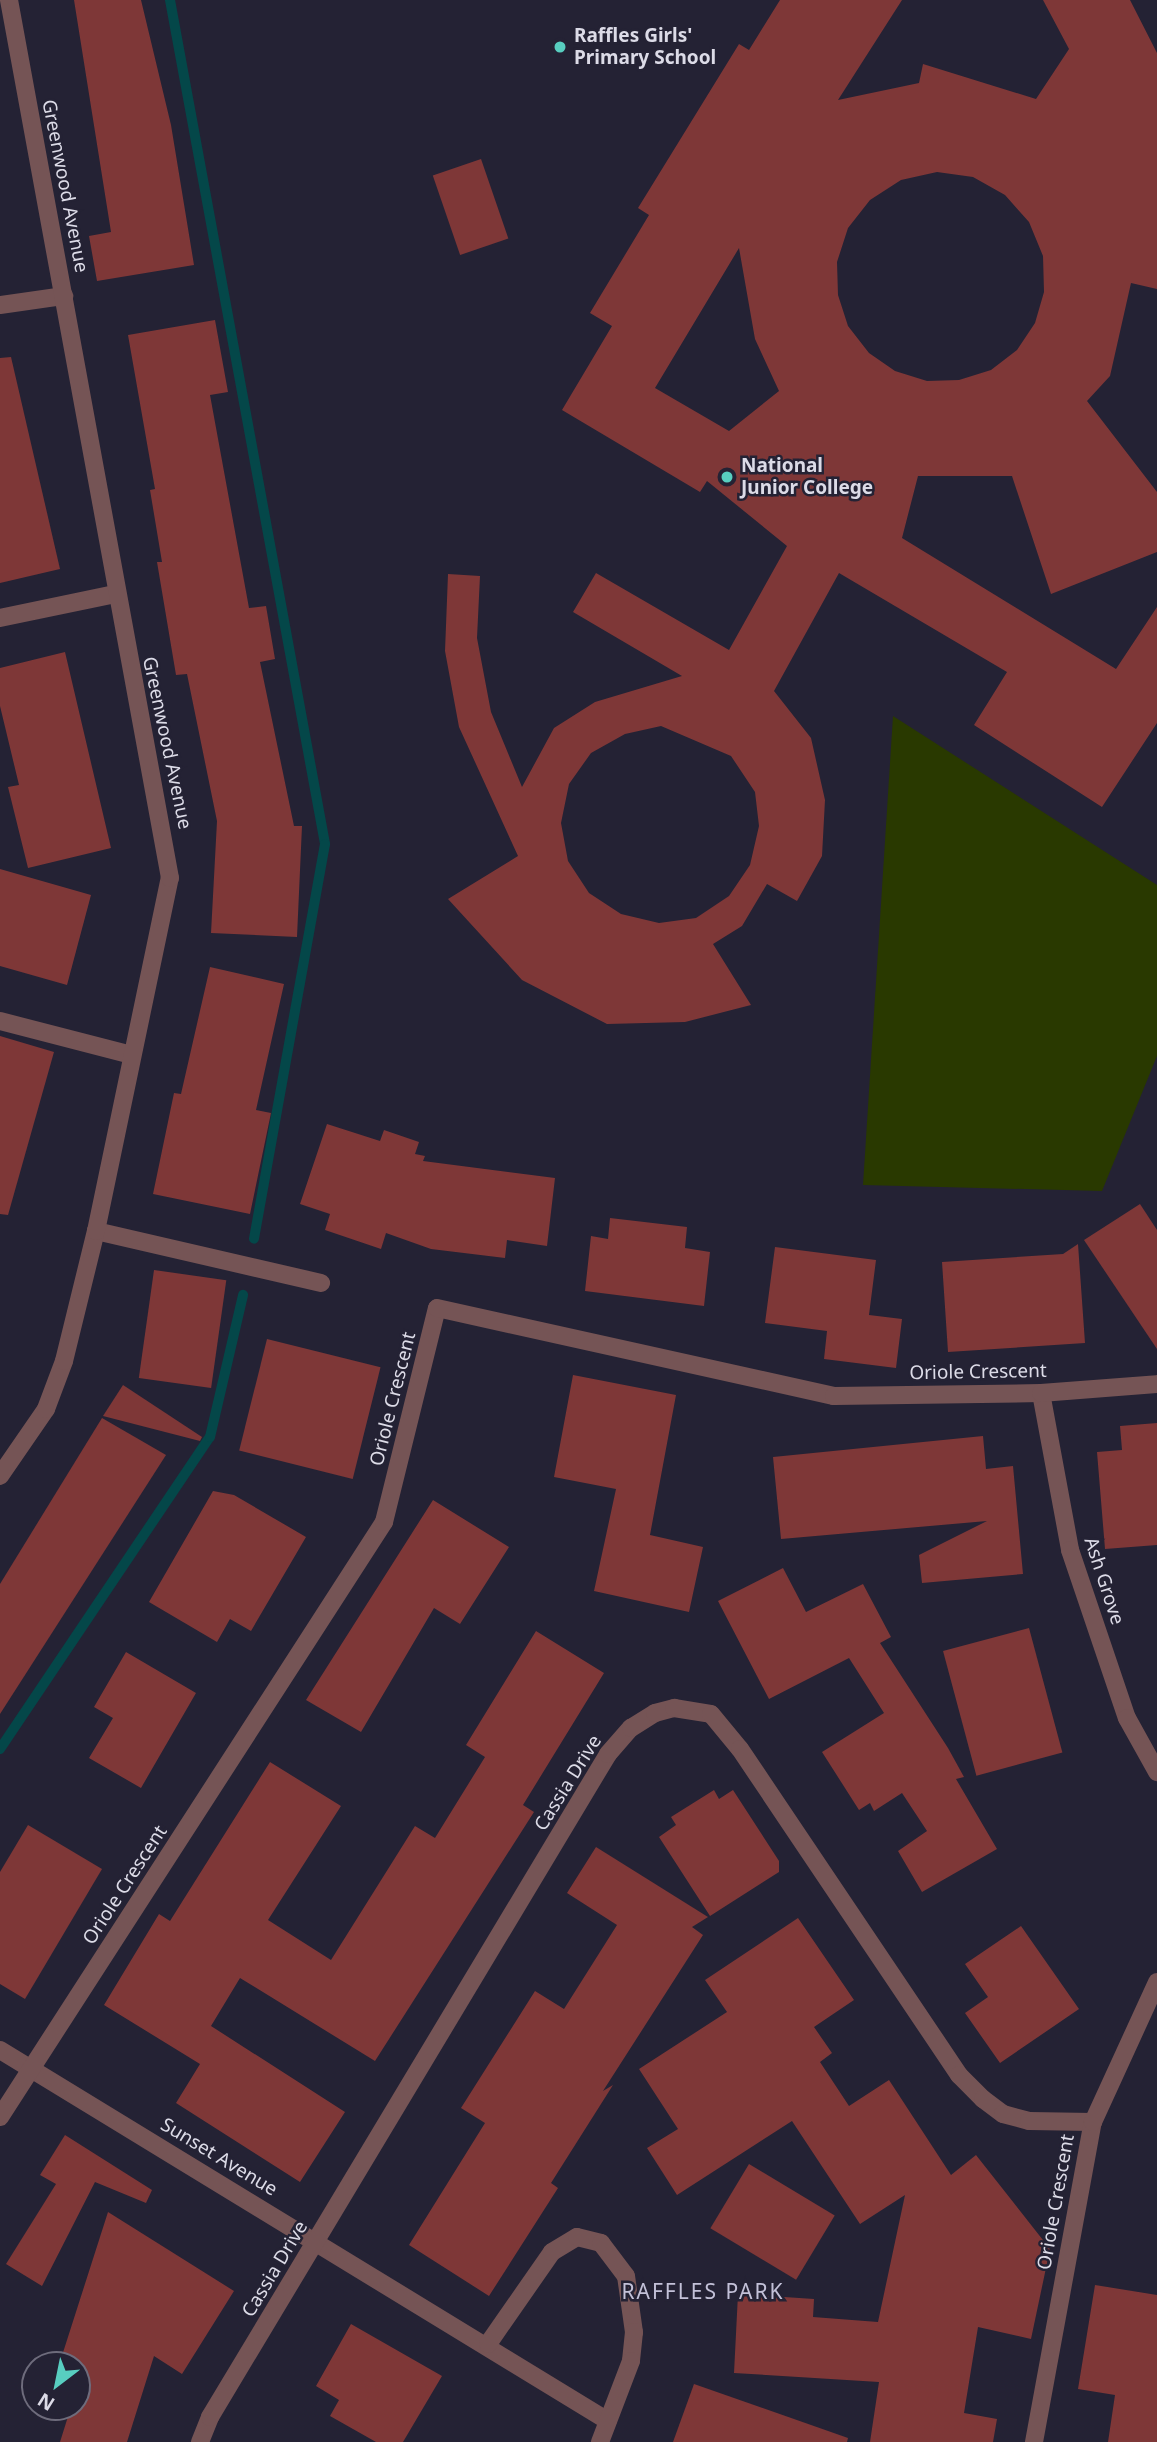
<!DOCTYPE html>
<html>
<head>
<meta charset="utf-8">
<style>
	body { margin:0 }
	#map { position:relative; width:1157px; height:2442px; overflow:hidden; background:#242234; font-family:"Noto Sans",sans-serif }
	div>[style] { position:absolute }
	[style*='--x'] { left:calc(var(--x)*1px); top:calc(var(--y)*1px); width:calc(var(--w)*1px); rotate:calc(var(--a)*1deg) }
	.green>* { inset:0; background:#293900 }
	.stream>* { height:10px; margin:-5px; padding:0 5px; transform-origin:5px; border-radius:5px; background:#044749 }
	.building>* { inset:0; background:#7e3737; transform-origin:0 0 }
	.street>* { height:18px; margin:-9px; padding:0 9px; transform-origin:9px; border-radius:9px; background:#755455 }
	.dots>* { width:19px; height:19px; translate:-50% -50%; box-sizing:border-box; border:4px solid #242234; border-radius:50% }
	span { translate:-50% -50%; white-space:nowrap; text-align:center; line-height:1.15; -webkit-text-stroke:5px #242234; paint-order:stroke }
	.poi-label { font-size:19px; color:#dcdbe7; font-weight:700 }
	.left { translate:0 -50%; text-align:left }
	.street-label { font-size:19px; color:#dcdbe7 }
	.neighbourhood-label { font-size:21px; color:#c3c1d8; letter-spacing:2px }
	.north { position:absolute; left:21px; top:2351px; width:70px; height:70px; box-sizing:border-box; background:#242234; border:2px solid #6e6c7c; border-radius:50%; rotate:212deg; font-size:19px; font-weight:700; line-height:28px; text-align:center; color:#dcdbe7 }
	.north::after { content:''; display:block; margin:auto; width:24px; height:32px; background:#58cec0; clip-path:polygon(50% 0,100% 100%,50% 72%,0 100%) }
</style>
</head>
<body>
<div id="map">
	<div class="green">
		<i style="clip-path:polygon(893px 716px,1157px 885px,1157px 1056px,1102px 1191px,863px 1185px)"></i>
	</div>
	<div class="stream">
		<i style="--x:170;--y:0;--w:858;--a:79.59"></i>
		<i style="--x:325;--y:844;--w:401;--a:100.2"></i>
		<i style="--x:0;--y:1749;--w:376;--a:-56.1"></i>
		<i style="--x:210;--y:1437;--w:146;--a:-76.9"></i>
	</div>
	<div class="building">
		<i style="clip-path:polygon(74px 0,141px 0,171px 125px,194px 265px,97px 281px,89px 236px,111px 232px)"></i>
		<i style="clip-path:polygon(evenodd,780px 0,902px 0,838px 100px,919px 83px,923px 64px,1036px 99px,1069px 49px,1043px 0,1130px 0,1157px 53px,1157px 289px,1131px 283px,1110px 376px,1087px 401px,1157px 492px,1157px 552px,1051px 594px,1012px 476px,918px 476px,902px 538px,1116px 669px,1157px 607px,1157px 723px,1102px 807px,974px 725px,1007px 672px,839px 573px,774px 691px,811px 738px,825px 800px,822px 856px,797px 901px,767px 884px,742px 926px,713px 944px,751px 1005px,685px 1022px,607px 1024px,522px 980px,448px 899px,518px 856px,459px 727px,445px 651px,448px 574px,480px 576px,477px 638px,491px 712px,522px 787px,554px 728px,595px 702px,682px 676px,573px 612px,596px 573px,729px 650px,787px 546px,707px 481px,700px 492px,562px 410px,612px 326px,590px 313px,649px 215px,638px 208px,739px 44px,749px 50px,780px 0,937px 172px,973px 177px,1005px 195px,1029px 222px,1043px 256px,1044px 292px,1035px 323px,1017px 350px,991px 370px,959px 380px,927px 381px,895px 371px,869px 353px,848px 326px,838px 295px,837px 262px,848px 228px,870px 200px,901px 180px,937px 172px,780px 0,739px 248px,755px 339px,779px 391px,729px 431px,655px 388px,739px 248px,780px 0,661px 726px,731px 756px,755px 792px,759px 826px,750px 865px,729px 896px,696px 918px,659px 923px,621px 914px,589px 893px,568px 861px,561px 823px,569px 784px,591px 753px,625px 734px,661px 726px)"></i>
		<i style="left:481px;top:159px;width:84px;height:51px;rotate:71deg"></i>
		<i style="clip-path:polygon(215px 320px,228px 392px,210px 395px,249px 608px,266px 606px,275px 659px,260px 662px,294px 826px,302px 826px,297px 937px,211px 933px,217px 821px,187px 674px,176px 675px,157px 562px,162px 562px,150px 490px,155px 489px,128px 335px)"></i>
		<i style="clip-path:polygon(11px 357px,60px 569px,0 583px,0 358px)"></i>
		<i style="clip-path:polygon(65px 652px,111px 848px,28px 868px,8px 787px,19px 785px,0 706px,0 668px)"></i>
		<i style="clip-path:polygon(0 869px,91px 895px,67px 985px,0 966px)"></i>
		<i style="clip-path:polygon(210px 967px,284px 984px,256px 1110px,271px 1113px,250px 1214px,153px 1194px,174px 1093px,181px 1094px)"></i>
		<i style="clip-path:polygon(0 1036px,54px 1052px,8px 1215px,0 1214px)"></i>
		<i style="clip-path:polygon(327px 1124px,380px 1141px,384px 1130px,419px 1142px,415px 1154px,425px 1156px,423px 1161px,555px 1178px,547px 1246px,507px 1240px,505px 1258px,431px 1249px,386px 1233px,381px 1249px,325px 1230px,330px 1214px,300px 1204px)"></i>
		<i style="clip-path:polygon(1140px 1204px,1157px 1230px,1157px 1349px,1084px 1240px)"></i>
		<i style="clip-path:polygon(610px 1218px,687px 1227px,685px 1248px,710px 1252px,704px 1306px,585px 1291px,591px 1236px,608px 1239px)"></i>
		<i style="clip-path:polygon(1078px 1244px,1085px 1343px,948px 1352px,942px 1262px,1063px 1254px)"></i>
		<i style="clip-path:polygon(775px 1247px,876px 1260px,869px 1315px,902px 1319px,896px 1368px,824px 1359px,827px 1331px,765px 1323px)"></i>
		<i style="left:154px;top:1270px;width:73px;height:109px;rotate:8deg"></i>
		<i style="left:267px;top:1339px;width:117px;height:115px;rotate:14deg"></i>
		<i style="clip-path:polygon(573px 1375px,676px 1395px,650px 1535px,703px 1547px,689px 1612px,594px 1591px,616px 1489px,554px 1477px)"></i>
		<i style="clip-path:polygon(123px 1385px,202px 1437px,200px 1441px,103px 1416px)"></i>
		<i style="clip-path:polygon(102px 1418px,166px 1455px,0 1714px,0 1584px)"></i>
		<i style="clip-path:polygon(1157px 1423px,1157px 1545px,1105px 1549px,1097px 1452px,1122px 1450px,1120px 1426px)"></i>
		<i style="clip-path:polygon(983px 1436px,986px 1469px,1013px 1466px,1023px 1574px,922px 1583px,919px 1555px,987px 1521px,781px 1539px,773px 1457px)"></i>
		<i style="clip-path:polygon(213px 1491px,234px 1495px,306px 1537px,251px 1631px,230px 1619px,217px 1642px,149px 1602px)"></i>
		<i style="clip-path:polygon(433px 1500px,509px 1547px,460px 1624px,434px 1608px,361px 1732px,306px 1700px)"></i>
		<i style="clip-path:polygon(783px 1568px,806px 1612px,863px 1584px,891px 1637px,880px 1643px,948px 1748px,964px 1777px,956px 1779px,997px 1849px,922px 1892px,898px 1851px,927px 1831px,902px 1793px,874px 1811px,870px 1803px,859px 1810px,822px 1752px,884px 1713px,849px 1658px,769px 1699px,718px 1601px)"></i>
		<i style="left:1029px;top:1628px;width:129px;height:89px;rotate:75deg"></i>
		<i style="clip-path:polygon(536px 1631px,604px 1673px,523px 1805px,534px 1812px,375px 2061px,240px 1978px,211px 2026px,345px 2112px,300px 2182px,176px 2103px,200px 2064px,104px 2005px,159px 1914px,170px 1921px,270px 1762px,341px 1806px,268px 1920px,331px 1960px,415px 1826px,435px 1838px,485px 1757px,466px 1745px)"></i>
		<i style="clip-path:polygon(126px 1652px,196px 1693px,141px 1788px,89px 1758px,113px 1718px,94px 1707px)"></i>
		<i style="clip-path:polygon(714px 1790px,719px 1799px,733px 1790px,779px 1861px,779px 1872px,710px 1916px,659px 1837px,676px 1825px,671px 1817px)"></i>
		<i style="clip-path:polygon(28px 1825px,102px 1869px,25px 1999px,0 1984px,0 1872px)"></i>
		<i style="clip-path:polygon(596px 1847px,708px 1917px,692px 1927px,703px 1935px,603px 2091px,613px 2085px,551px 2183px,558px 2188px,489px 2296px,409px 2245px,485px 2123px,461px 2108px,535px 1991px,564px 2009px,617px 1925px,567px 1893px)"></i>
		<i style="clip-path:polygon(798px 1918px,854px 2000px,814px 2027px,832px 2053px,820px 2062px,849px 2106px,889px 2080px,951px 2175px,976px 2155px,1050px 2249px,1031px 2339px,978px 2327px,964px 2413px,997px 2419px,993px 2442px,870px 2442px,879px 2382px,734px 2373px,738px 2294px,814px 2299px,813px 2317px,878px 2322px,905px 2195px,860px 2224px,792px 2121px,677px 2195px,647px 2148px,678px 2129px,639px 2069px,727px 2012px,705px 1980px)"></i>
		<i style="clip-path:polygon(1021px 1926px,1079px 2009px,1000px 2063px,965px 2013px,988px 1997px,965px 1964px)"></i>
		<i style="clip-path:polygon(65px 2135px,152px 2190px,146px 2203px,95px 2182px,42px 2286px,6px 2264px,56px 2184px,40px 2175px)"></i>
		<i style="left:749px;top:2164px;width:100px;height:75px;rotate:31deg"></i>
		<i style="clip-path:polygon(108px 2212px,234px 2291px,182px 2374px,154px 2356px,127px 2442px,60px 2442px,71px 2407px,77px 2407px,84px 2365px,59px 2365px)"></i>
		<i style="clip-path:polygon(1095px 2285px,1157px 2295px,1157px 2442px,1108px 2442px,1115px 2395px,1078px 2389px)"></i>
		<i style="clip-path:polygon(351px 2324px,442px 2376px,403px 2442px,376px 2442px,330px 2416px,339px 2400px,316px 2386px)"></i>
		<i style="clip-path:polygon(694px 2384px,848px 2438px,847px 2442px,673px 2442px)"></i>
	</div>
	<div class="street">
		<i style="--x:0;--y:305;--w:65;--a:-8"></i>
		<i style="--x:0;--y:618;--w:117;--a:-11.8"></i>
		<i style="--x:0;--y:1021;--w:135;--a:14.5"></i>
		<i style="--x:96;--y:1231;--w:231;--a:13"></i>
		<i style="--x:1041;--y:1393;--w:160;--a:79.5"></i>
		<i style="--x:1070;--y:1550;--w:177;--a:71.3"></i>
		<i style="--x:1127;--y:1718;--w:62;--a:60.9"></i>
		<i style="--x:0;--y:1476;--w:81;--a:-55.5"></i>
		<i style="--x:46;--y:1409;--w:51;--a:-69.4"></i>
		<i style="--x:64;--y:1361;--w:134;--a:-76.2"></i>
		<i style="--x:96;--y:1231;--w:361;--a:-78.2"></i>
		<i style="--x:170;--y:878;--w:893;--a:-100.39"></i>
		<i style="--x:0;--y:2050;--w:712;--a:31.39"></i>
		<i style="--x:0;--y:2117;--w:708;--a:-57.16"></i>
		<i style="--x:384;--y:1522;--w:220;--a:-76.1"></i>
		<i style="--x:437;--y:1308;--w:407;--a:12.5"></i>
		<i style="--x:834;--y:1396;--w:207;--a:-0.8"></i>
		<i style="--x:1041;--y:1393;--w:116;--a:-4.4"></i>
		<i style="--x:488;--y:2344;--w:112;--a:-55.2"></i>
		<i style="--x:552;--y:2252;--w:29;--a:-31"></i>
		<i style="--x:577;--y:2237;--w:25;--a:14"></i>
		<i style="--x:601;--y:2243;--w:41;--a:52.9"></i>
		<i style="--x:626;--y:2276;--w:57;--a:81.9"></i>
		<i style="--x:634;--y:2332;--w:29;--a:96"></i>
		<i style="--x:631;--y:2361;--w:87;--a:110.9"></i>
		<i style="--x:200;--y:2442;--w:27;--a:-68"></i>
		<i style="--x:210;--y:2417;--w:773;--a:-59.02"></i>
		<i style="--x:608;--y:1754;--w:35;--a:-49"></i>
		<i style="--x:631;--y:1728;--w:28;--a:-32"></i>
		<i style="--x:655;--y:1713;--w:20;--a:-15"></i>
		<i style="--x:674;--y:1708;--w:37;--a:9"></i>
		<i style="--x:711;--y:1714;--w:45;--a:50.4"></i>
		<i style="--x:740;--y:1749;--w:393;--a:56.1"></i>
		<i style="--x:959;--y:2075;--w:34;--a:45"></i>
		<i style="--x:983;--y:2099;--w:25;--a:37"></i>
		<i style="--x:1003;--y:2114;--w:27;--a:15"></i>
		<i style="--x:1029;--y:2121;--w:64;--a:0.9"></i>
		<i style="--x:1034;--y:2442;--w:325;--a:-79.6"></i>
		<i style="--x:1093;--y:2122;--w:154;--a:-65.4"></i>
	</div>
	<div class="dots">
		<i style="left:560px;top:47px;background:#58cec0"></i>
		<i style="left:727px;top:477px;background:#58cec0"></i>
	</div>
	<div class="poi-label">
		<span class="left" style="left:574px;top:47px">Raffles Girls'<br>Primary School</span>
		<span class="left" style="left:741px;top:477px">National<br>Junior College</span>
	</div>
	<div class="street-label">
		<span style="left:65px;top:186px;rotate:79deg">Greenwood Avenue</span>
		<span style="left:167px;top:743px;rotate:78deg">Greenwood Avenue</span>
		<span style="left:978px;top:1372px;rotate:-1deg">Oriole Crescent</span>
		<span style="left:393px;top:1399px;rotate:-76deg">Oriole Crescent</span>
		<span style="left:1104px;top:1581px;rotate:72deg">Ash Grove</span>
		<span style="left:568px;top:1783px;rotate:-58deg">Cassia Drive</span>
		<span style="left:125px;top:1885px;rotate:-57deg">Oriole Crescent</span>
		<span style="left:219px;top:2157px;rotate:31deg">Sunset Avenue</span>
		<span style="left:1056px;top:2202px;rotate:-80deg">Oriole Crescent</span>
		<span style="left:275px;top:2269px;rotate:-59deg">Cassia Drive</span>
	</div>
	<div class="neighbourhood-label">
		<span style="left:703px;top:2291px">RAFFLES PARK</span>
	</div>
	<div class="north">N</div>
</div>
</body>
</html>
